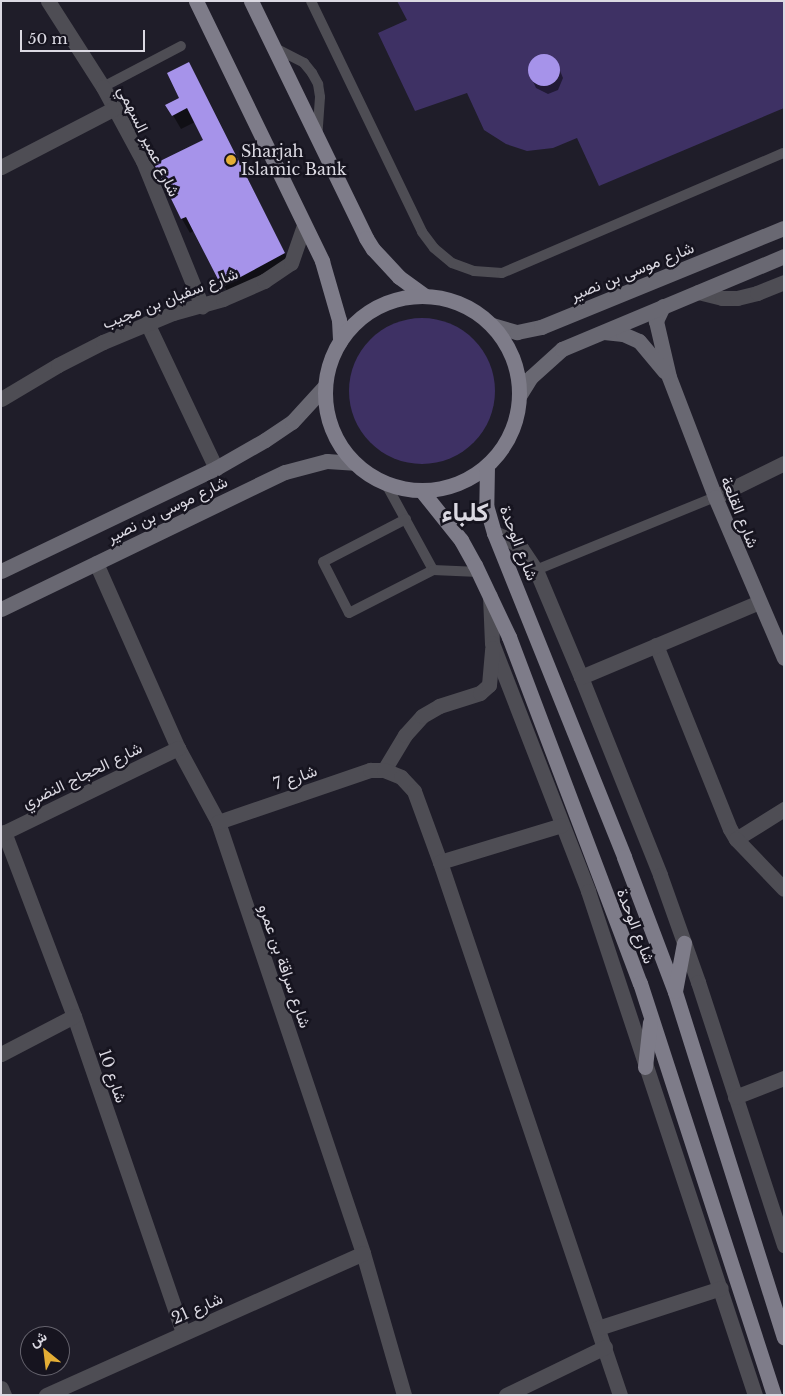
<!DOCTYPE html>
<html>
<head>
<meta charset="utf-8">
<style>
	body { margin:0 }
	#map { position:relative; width:785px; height:1396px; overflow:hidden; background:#1f1d29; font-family:"Libre Baskerville",Vazirmatn,serif }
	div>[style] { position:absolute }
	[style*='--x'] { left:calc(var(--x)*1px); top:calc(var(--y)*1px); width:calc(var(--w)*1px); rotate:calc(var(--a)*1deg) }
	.green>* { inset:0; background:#3e3164 }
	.round { border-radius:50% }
	.shadow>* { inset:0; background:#0007 }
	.building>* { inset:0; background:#a693ea }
	.lane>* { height:10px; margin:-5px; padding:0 5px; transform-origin:5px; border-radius:5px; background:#4e4d54 }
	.street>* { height:15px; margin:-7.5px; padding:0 7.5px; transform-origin:7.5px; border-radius:7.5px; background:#4e4d54 }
	.secondary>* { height:15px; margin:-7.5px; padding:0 7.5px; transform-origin:7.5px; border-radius:7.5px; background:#696872 }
	.primary>* { height:15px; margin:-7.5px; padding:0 7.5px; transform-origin:7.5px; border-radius:7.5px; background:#7e7c89 }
	.primary>.ring { margin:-7.5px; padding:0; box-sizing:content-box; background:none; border:15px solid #7e7c89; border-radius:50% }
	.dots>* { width:14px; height:14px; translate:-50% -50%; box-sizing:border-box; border:2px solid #16141f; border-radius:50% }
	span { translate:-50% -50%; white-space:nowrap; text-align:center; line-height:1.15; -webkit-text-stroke:5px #16141f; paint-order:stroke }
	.street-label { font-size:16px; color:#dbd9e2 }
	.poi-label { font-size:16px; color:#dbd9e2 }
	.left { translate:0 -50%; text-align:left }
	.town-label { font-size:26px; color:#dbd9e2; font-weight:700 }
	.frame { position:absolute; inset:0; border:2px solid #dbd9e2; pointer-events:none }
	.north { position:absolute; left:20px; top:1326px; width:50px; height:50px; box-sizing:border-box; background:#16141f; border:1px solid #65636d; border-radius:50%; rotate:331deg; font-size:14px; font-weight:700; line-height:20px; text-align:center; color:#dbd9e2 }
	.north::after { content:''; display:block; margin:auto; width:18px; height:22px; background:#e4ae35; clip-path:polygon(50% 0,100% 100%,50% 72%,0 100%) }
	.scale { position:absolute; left:20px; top:30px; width:125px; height:22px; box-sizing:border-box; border:2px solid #dbd9e2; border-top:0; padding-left:6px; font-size:15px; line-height:18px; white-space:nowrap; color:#dbd9e2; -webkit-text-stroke:4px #16141f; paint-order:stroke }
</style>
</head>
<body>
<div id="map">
	<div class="green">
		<i style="clip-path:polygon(397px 1px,784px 1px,784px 108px,599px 186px,577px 138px,553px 148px,527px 151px,506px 144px,484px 130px,467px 93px,415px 111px,378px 33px,407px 20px)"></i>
		<i class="round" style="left:349px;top:318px;width:146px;height:146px"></i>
	</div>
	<div class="shadow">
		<i style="clip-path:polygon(544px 55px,556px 61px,563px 78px,558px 90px,548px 94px,536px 88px,528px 70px,532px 61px)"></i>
		<i style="clip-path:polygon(189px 63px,292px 267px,232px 300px,194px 231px,190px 233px,182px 219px,156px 165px,205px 140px,195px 122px,181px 129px,167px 105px,181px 98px)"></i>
	</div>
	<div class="building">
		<i class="round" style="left:528px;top:54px;width:32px;height:32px"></i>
		<i style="clip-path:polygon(189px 62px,285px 253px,222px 287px,186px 217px,181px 219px,154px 164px,203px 140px,187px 108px,172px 116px,165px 105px,179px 98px,167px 73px)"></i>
	</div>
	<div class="lane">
		<i style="--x:311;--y:1;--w:256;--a:64.3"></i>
		<i style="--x:422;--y:232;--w:20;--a:53"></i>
		<i style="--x:434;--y:248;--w:23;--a:40"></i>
		<i style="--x:452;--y:263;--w:23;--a:20"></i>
		<i style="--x:474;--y:271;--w:28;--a:4"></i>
		<i style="--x:502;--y:273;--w:306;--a:-23.1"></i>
		<i style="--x:273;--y:47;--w:35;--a:27"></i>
		<i style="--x:304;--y:63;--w:13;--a:51"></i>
		<i style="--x:312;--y:73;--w:13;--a:61"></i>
		<i style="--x:318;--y:84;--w:13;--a:81"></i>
		<i style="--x:320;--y:97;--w:39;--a:94"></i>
		<i style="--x:103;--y:87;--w:88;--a:-27.7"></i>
		<i style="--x:386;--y:484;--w:98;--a:61.3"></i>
		<i style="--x:406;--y:519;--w:93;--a:152.6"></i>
		<i style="--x:323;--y:562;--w:57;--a:63"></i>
		<i style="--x:349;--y:613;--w:94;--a:-27.1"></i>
		<i style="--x:433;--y:570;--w:46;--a:2.5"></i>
		<i style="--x:536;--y:570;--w:193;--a:-22.2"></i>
	</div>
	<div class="street">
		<i style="--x:48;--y:1;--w:102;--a:57.4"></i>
		<i style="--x:103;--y:87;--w:84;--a:61.6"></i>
		<i style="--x:143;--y:161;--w:157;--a:67.9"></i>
		<i style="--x:1;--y:167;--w:128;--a:-27.4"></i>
		<i style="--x:698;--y:292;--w:25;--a:14"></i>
		<i style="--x:722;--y:298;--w:15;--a:0"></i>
		<i style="--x:737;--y:298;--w:21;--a:-14"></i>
		<i style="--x:757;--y:293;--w:29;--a:-22"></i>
		<i style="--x:147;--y:323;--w:161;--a:64.6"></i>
		<i style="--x:1;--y:399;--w:66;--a:-30.8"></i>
		<i style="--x:58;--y:365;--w:51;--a:-27.1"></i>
		<i style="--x:103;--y:342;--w:76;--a:-22.5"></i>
		<i style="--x:173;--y:313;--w:52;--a:-15.6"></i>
		<i style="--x:223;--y:299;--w:45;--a:-23.7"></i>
		<i style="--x:264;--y:281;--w:32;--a:-34"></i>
		<i style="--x:291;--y:263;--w:39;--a:-71"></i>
		<i style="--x:715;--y:497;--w:77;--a:-26.2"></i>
		<i style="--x:494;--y:533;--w:16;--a:22"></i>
		<i style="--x:509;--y:539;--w:15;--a:37"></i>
		<i style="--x:521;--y:548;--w:27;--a:56"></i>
		<i style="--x:536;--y:570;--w:116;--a:67.2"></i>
		<i style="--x:581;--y:677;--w:213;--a:68.2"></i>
		<i style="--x:660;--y:875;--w:114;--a:70.4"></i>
		<i style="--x:698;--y:982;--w:277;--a:71.9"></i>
		<i style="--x:96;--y:563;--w:202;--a:66.1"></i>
		<i style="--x:178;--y:748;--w:84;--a:61.6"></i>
		<i style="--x:218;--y:822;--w:455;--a:71.4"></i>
		<i style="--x:363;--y:1253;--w:148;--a:73.9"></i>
		<i style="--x:490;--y:596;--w:47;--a:87.6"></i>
		<i style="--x:492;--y:643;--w:266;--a:68.8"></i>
		<i style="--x:588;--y:891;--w:531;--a:71.67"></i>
		<i style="--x:656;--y:645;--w:198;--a:68.1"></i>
		<i style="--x:730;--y:829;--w:12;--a:59"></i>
		<i style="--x:736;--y:839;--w:57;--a:-32"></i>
		<i style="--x:581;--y:677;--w:193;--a:-22.8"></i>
		<i style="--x:384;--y:770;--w:41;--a:-59"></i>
		<i style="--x:405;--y:735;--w:25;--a:-48"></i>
		<i style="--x:422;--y:716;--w:20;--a:-30"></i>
		<i style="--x:439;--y:706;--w:43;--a:-17.6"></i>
		<i style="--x:480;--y:693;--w:12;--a:-42"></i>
		<i style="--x:489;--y:685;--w:37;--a:-85"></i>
		<i style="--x:218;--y:822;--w:161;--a:-18.9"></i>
		<i style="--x:370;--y:770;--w:14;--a:0"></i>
		<i style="--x:384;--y:770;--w:18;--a:22"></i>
		<i style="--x:401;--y:777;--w:19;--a:47"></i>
		<i style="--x:414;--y:791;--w:76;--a:69.9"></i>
		<i style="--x:440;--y:862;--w:563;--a:71.34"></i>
		<i style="--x:4;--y:832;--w:197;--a:69.2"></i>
		<i style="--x:74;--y:1016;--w:335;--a:71"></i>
		<i style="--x:1;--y:834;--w:197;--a:-25.9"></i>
		<i style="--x:736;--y:839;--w:69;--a:46.2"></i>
		<i style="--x:440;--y:862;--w:127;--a:-16.9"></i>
		<i style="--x:1;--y:1054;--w:82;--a:-27.5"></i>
		<i style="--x:735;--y:1097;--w:53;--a:-21.2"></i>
		<i style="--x:598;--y:1328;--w:129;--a:-18"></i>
		<i style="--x:1;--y:1388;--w:8;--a:67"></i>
		<i style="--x:46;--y:1395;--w:347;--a:-24.1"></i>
		<i style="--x:506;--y:1395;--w:110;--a:-25.9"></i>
	</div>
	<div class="secondary">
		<i style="--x:663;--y:306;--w:17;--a:115"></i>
		<i style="--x:656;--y:321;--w:57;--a:76.9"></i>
		<i style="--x:669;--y:377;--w:129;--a:69"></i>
		<i style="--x:715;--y:497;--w:175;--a:66.8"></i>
		<i style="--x:492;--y:325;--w:26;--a:16"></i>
		<i style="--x:517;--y:332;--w:25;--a:-12"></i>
		<i style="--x:541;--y:327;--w:262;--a:-22.2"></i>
		<i style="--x:604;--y:332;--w:19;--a:6"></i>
		<i style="--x:623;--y:334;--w:17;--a:24"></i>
		<i style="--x:639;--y:341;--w:40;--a:50"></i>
		<i style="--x:519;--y:396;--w:22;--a:-58"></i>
		<i style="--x:531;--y:377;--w:42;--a:-42.1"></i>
		<i style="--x:562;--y:349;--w:241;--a:-22.7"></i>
		<i style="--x:1;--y:571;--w:238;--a:-25.6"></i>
		<i style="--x:216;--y:468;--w:56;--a:-29.7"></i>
		<i style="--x:265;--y:440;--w:32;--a:-34"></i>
		<i style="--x:292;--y:422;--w:49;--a:-47.5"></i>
		<i style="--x:1;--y:609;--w:315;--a:-25.8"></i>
		<i style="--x:285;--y:472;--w:43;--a:-14.7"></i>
		<i style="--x:327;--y:461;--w:27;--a:4"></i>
	</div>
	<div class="primary">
		<i style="--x:196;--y:1;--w:289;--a:64.1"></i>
		<i style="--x:322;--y:261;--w:61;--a:73.9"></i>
		<i style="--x:339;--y:320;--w:21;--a:87"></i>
		<i style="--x:251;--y:1;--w:263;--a:64.1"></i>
		<i style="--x:366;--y:238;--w:13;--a:58"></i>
		<i style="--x:373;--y:249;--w:38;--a:47"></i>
		<i style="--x:399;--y:277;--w:32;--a:36"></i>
		<i class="ring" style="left:325px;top:296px;width:179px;height:179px"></i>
		<i style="--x:487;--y:466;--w:39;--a:91"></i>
		<i style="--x:486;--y:505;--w:29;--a:74"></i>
		<i style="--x:494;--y:533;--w:349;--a:68.1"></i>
		<i style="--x:624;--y:857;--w:144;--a:69.3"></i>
		<i style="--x:675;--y:992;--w:362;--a:72.5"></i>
		<i style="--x:421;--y:490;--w:64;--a:51.3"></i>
		<i style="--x:461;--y:540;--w:29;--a:61"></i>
		<i style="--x:475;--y:565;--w:80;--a:64.7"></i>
		<i style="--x:509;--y:637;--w:370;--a:69.3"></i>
		<i style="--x:640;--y:983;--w:433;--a:72"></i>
		<i style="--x:675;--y:991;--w:49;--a:-79.4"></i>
		<i style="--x:645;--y:1067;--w:45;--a:-83.7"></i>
	</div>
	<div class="dots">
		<i style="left:231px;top:160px;background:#e4ae35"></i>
	</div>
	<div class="street-label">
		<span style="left:149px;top:141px;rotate:64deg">شارع عمير السهمي</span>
		<span style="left:632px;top:271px;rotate:-22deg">شارع موسى بن نصير</span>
		<span style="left:170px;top:298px;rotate:-21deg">شارع سفيان بن مجيب</span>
		<span style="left:167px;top:509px;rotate:-26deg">شارع موسى بن نصير</span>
		<span style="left:740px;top:512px;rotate:68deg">شارع القلعة</span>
		<span style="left:519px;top:543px;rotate:69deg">شارع الوحدة</span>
		<span style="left:82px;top:775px;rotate:-26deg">شارع الحجاج النضري</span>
		<span style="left:295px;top:777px;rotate:-19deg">شارع 7</span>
		<span style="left:636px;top:926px;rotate:69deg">شارع الوحدة</span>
		<span style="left:285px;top:966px;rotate:71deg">شارع سراقة بن عمرو</span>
		<span style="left:113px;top:1076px;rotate:71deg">شارع 10</span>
		<span style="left:197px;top:1308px;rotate:-24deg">شارع 21</span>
	</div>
	<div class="poi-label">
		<span class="left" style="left:241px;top:160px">Sharjah<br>Islamic Bank</span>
	</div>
	<div class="town-label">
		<span style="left:465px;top:513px">كلباء</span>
	</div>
	<div class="frame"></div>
	<div class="north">ش</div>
	<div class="scale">50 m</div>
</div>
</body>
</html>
